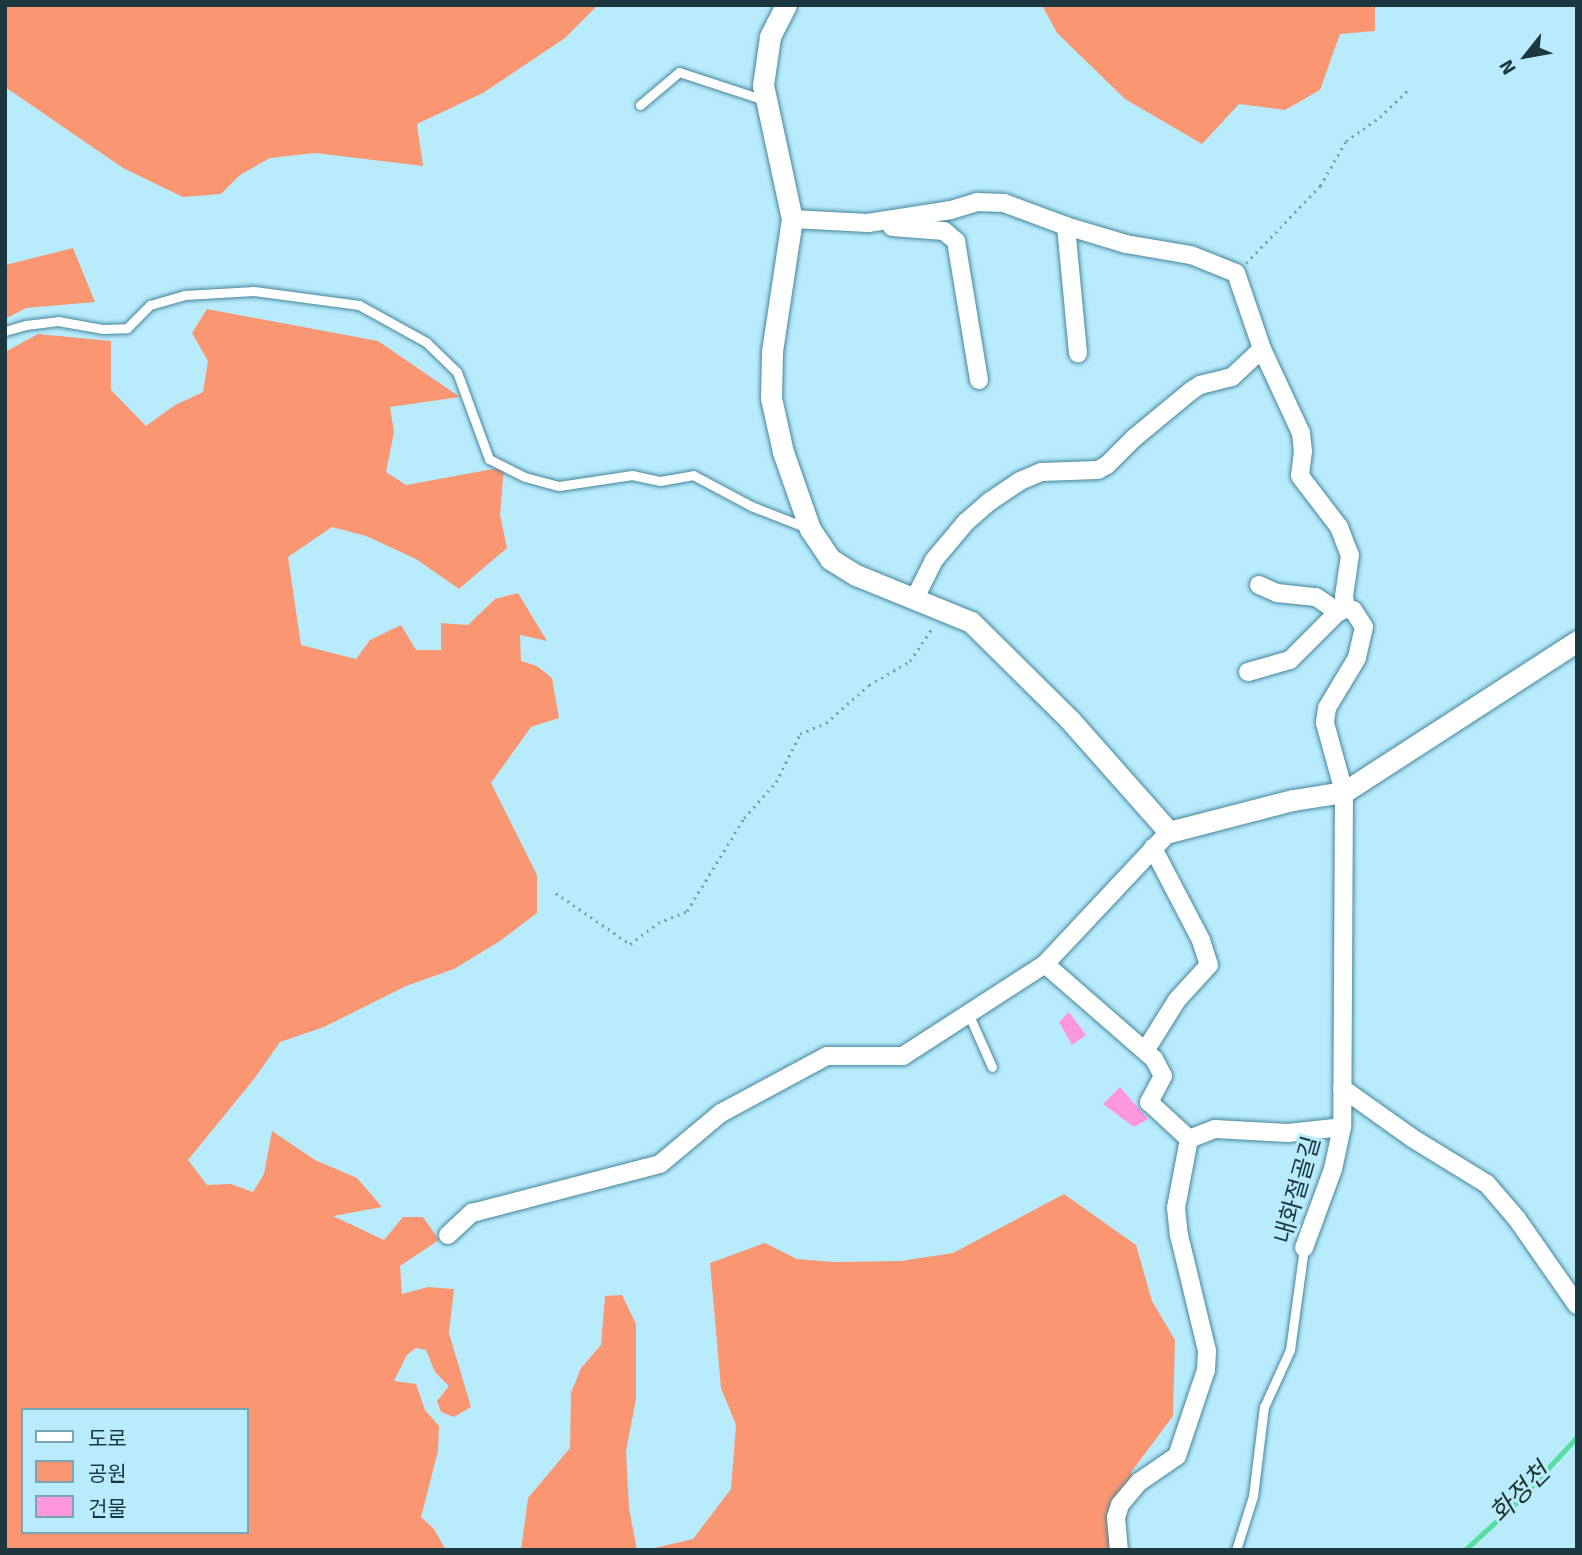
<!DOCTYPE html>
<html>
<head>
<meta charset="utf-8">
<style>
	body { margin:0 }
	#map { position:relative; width:1582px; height:1555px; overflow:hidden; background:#b8ecfd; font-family:Signika,"Noto Sans KR",sans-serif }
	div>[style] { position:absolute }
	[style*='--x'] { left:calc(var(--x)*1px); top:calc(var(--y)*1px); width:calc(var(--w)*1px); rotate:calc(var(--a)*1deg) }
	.green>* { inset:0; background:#fa9672 }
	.stream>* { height:4.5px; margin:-2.25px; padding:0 2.25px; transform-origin:2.25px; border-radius:2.25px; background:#55dd9f }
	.building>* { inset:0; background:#ff97de }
	.path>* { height:2.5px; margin-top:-1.25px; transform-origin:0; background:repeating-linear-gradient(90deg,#749dab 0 2px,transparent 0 7px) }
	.roads { filter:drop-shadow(0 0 2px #468699) drop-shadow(0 0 2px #468699) }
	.service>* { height:9px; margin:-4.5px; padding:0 4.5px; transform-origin:4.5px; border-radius:4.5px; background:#fff }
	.minor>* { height:18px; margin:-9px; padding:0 9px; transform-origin:9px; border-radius:9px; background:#fff }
	.tertiary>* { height:21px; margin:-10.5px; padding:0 10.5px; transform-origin:10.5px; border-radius:10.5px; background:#fff }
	span { translate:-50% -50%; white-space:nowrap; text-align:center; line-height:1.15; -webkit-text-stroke:6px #b8ecfd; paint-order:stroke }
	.street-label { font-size:24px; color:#1d3740 }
	.water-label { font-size:26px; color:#1e3428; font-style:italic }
	.frame { position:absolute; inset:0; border:7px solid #1d3740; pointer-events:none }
	.legend { position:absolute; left:21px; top:1408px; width:228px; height:126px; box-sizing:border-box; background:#b8ecfd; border:2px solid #7aa4b1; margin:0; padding:9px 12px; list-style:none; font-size:21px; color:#1d3740 }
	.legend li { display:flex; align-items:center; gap:14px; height:35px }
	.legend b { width:35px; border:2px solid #7aa4b1 }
	.north { position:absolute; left:1491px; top:21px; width:70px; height:70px; -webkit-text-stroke:5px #b8ecfd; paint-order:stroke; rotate:239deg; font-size:19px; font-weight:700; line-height:28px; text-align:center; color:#1d3740 }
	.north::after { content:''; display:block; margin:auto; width:24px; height:32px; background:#1d3740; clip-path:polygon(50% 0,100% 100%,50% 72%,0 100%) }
</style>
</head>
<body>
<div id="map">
	<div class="green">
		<i style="clip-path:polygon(5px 5px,598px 5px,565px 38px,483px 93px,417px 124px,423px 166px,315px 153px,270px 158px,240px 175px,221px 194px,183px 197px,123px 168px,5px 87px)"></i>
		<i style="clip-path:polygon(1042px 5px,1375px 5px,1375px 31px,1340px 34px,1320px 90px,1285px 110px,1239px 104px,1202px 144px,1125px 99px,1057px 33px)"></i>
		<i style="clip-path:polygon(73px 248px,95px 302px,26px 308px,5px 319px,5px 265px)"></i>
		<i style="clip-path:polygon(evenodd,207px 309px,378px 341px,460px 397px,390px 407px,394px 432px,386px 472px,406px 485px,504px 467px,500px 515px,507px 548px,459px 589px,416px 559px,366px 536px,332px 527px,288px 557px,301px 645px,356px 659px,370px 640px,401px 625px,416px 650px,441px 650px,441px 623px,468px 625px,495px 599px,518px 593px,547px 641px,520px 635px,521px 661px,537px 666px,552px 678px,559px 718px,531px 727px,491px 783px,537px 875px,537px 913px,500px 941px,454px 969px,406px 986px,324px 1027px,280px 1042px,254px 1079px,188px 1160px,207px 1185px,231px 1184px,253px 1192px,264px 1174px,272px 1131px,315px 1160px,357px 1178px,382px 1207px,333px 1216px,384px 1240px,403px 1217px,423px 1217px,439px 1240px,400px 1266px,402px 1294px,428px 1287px,454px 1289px,449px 1333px,471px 1407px,454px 1417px,441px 1412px,437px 1401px,449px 1386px,435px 1372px,426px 1350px,416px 1348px,407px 1355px,394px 1381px,416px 1384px,425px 1410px,439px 1426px,438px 1451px,421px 1517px,434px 1529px,446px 1550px,5px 1550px,5px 352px,38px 334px,111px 341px,111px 390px,146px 426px,175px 405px,203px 392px,208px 361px,192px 333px,207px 309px,23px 1410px,247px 1410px,247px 1532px,23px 1532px,23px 1410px)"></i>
		<i style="clip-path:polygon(1064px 1194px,1136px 1245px,1152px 1301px,1175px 1340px,1173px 1416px,1132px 1471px,1123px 1550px,646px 1550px,693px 1539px,731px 1489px,736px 1425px,721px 1388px,710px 1263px,765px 1243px,797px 1259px,834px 1262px,901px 1261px,953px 1253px)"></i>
		<i style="clip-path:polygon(622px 1295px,636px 1324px,636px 1399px,626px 1451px,629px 1508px,637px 1550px,521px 1550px,528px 1498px,570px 1448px,571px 1393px,581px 1368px,601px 1345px,605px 1296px)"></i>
	</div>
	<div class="stream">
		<i style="--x:1465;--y:1550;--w:71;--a:-42.7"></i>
		<i style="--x:1517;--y:1502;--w:88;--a:-47.3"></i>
	</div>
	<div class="building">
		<i style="clip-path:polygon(1069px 1012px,1086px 1035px,1072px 1045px,1059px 1022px)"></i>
		<i style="clip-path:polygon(1120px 1087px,1148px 1119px,1134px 1127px,1103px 1104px)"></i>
	</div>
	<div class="path">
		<i style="--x:1246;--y:263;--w:107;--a:-46.1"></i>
		<i style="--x:1320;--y:186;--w:52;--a:-60"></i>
		<i style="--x:1346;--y:141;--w:42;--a:-35.2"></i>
		<i style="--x:1380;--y:117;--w:39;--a:-44"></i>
		<i style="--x:556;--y:893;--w:90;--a:34.6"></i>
		<i style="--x:630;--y:944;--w:35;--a:-37"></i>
		<i style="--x:658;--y:923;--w:31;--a:-22"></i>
		<i style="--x:687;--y:911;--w:109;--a:-58.5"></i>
		<i style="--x:744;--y:818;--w:48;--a:-48.4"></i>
		<i style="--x:776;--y:782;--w:54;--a:-63.4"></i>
		<i style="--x:800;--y:734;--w:28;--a:-23"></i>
		<i style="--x:826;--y:723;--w:57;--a:-41.5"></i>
		<i style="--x:869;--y:685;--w:48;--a:-30.3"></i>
		<i style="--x:910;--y:661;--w:41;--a:-55.9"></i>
	</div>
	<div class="roads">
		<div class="service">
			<i style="--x:640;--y:105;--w:51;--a:-40.2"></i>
			<i style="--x:679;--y:72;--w:89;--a:18.2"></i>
			<i style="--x:5;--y:331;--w:22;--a:-16"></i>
			<i style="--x:26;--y:325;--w:32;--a:-7"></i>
			<i style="--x:58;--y:321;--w:46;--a:10.1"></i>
			<i style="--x:103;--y:329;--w:24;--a:-2"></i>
			<i style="--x:127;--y:328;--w:33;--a:-45"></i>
			<i style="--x:150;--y:305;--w:35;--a:-16"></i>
			<i style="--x:184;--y:295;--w:70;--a:-3.3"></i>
			<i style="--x:254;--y:291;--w:106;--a:7.6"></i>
			<i style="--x:359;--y:305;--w:77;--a:28.9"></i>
			<i style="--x:426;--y:342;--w:43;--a:44.1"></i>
			<i style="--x:457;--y:372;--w:93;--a:69.8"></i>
			<i style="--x:489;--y:459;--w:40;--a:26.6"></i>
			<i style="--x:525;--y:477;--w:35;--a:15"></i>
			<i style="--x:559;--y:486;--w:74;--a:-8.6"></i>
			<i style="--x:632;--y:475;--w:29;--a:12"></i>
			<i style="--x:660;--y:481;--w:34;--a:-10"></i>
			<i style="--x:693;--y:475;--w:66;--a:28.1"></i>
			<i style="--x:751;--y:506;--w:58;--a:21.3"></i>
			<i style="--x:968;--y:1013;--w:59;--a:66"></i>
			<i style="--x:1236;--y:1550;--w:57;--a:-72.5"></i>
			<i style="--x:1253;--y:1496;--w:90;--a:-83"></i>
			<i style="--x:1264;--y:1407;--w:63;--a:-65.5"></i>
			<i style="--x:1290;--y:1350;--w:103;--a:-82.2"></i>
		</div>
		<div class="minor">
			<i style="--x:792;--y:219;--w:76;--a:3"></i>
			<i style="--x:868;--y:223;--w:84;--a:-8.9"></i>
			<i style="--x:951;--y:210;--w:27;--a:-17"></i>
			<i style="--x:977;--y:202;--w:27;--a:2"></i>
			<i style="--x:1004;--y:203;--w:66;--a:20.4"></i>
			<i style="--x:1066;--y:226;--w:63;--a:16.7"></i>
			<i style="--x:1126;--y:244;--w:66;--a:9.6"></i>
			<i style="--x:1191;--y:255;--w:48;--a:21.8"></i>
			<i style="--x:1236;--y:273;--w:80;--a:71.1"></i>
			<i style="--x:1262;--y:349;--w:93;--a:65.1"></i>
			<i style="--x:1301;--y:433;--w:18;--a:84"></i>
			<i style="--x:1303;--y:451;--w:25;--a:97"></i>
			<i style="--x:1300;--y:476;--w:64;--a:52.6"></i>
			<i style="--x:1339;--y:527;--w:30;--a:69"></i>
			<i style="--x:1350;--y:555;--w:41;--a:98.3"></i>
			<i style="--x:1344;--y:596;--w:13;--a:81"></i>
			<i style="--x:1066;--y:226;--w:128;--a:84.6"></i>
			<i style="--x:892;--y:227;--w:52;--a:4.4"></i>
			<i style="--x:944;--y:231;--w:16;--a:40"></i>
			<i style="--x:956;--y:241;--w:141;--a:80.6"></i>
			<i style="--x:1259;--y:585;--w:20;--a:24"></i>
			<i style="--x:1277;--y:593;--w:39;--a:6"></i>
			<i style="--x:1316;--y:597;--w:27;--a:34"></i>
			<i style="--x:915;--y:598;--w:42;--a:-63.4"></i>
			<i style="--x:934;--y:560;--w:50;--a:-49.9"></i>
			<i style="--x:966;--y:522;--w:30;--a:-41"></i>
			<i style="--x:989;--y:502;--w:37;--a:-34"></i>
			<i style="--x:1020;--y:481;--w:23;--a:-23"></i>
			<i style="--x:1041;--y:472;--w:57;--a:-2"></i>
			<i style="--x:1098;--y:470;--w:10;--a:-29"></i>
			<i style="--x:1107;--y:465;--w:38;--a:-45"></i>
			<i style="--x:1134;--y:438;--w:74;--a:-39.5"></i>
			<i style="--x:1191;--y:391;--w:11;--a:-34"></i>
			<i style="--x:1200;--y:385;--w:33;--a:-14"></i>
			<i style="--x:1232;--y:377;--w:41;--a:-43"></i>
			<i style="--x:1248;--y:672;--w:44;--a:-15.9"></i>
			<i style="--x:1290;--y:660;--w:68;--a:-45"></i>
			<i style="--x:1338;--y:612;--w:9;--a:-21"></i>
			<i style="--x:1346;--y:609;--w:7;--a:8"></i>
			<i style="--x:1353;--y:610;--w:20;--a:57"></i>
			<i style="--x:1364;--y:627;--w:32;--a:103"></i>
			<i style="--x:1357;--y:658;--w:58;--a:121"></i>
			<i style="--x:1327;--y:708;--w:15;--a:98"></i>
			<i style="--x:1325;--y:723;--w:72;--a:74.6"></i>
			<i style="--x:1344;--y:792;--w:335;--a:90.3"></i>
			<i style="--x:1342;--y:1127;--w:43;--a:102.1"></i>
			<i style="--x:1333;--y:1169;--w:84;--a:110.2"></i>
			<i style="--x:1045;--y:964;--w:145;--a:41.1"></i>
			<i style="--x:1154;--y:1059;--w:19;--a:62"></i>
			<i style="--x:1163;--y:1076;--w:30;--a:118"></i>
			<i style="--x:1149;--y:1102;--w:54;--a:42.8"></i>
			<i style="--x:1189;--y:1139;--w:70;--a:100.7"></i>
			<i style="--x:1176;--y:1208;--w:27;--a:84"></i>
			<i style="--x:1179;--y:1235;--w:119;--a:76.4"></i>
			<i style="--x:1207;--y:1351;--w:19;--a:93"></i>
			<i style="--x:1206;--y:1370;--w:91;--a:108.6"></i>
			<i style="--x:1177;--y:1456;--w:46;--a:145.6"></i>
			<i style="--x:1139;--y:1482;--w:30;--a:130"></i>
			<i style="--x:1120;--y:1505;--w:13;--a:108"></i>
			<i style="--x:1116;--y:1517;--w:33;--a:85"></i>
			<i style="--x:1145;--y:1051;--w:60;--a:-57.9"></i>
			<i style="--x:1177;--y:1000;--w:47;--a:-47.6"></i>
			<i style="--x:1209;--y:965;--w:26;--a:-108"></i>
			<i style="--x:1201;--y:940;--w:104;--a:-117.6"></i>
			<i style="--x:1342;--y:1088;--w:86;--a:35.5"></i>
			<i style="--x:1412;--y:1138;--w:88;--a:31.5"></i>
			<i style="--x:1487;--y:1184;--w:46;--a:49.4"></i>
			<i style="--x:1517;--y:1219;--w:105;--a:55.1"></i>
			<i style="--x:1189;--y:1139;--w:28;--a:-21"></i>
			<i style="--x:1215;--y:1129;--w:73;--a:3.1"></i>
			<i style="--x:1288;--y:1133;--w:54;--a:-6.3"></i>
			<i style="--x:448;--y:1235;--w:33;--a:-43"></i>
			<i style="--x:472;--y:1213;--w:194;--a:-14.6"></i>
			<i style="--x:660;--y:1164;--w:80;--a:-39.9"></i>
			<i style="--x:721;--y:1113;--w:120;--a:-28.3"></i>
			<i style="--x:827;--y:1056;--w:76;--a:0"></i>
			<i style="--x:903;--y:1056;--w:169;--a:-32.9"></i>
			<i style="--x:1045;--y:964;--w:181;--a:-46.8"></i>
		</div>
		<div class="tertiary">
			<i style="--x:786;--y:5;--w:36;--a:117"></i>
			<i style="--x:770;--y:37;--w:49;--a:98.3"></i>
			<i style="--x:763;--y:85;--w:137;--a:77.8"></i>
			<i style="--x:792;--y:219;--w:134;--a:98.6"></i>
			<i style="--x:772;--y:351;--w:47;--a:91.2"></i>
			<i style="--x:771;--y:398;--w:55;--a:77.5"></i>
			<i style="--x:783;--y:452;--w:82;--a:70.7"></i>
			<i style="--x:810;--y:529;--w:36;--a:56"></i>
			<i style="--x:830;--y:559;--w:31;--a:32"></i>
			<i style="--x:856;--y:575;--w:124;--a:22.2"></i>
			<i style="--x:971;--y:622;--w:139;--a:44.7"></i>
			<i style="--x:1070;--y:720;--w:149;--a:48.5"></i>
			<i style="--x:1169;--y:832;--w:128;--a:-14.5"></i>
			<i style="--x:1293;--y:800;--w:52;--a:-8.9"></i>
			<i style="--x:1344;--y:792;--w:278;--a:-32.9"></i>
		</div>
	</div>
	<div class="street-label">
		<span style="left:1298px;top:1190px;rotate:-74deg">내화절골길</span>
	</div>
	<div class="water-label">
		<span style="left:1521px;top:1494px;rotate:-45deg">화정천</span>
	</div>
	<div class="frame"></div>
	<ul class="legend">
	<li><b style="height:9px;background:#fff"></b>도로</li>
	<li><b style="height:19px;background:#fa9672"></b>공원</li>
	<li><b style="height:19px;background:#ff97de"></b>건물</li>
	</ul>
	<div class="north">N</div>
</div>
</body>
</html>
